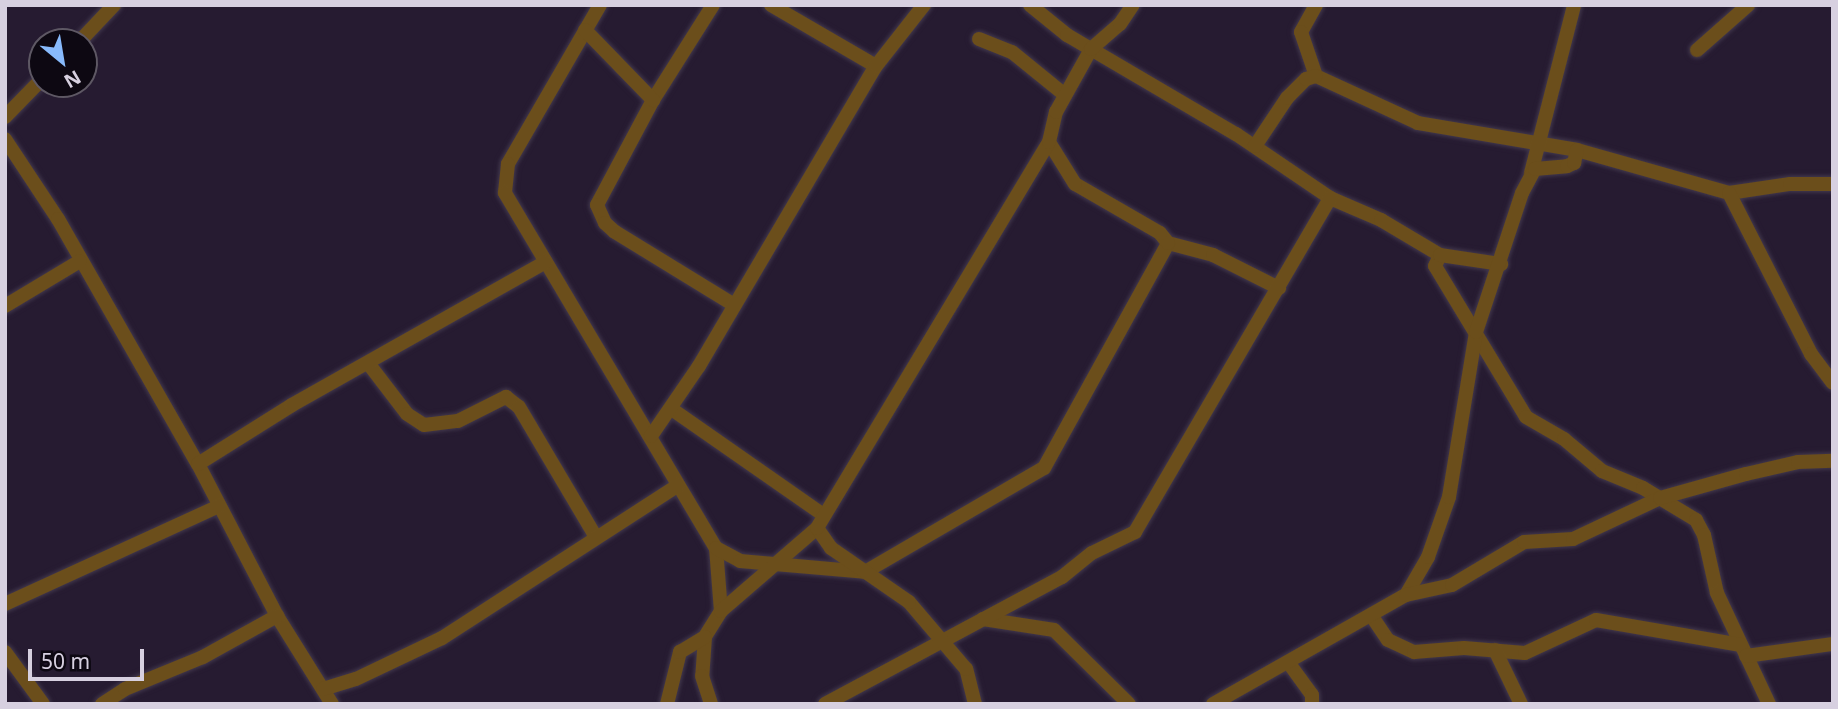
<!DOCTYPE html>
<html>
<head>
<meta charset="utf-8">
<style>
	body { margin:0 }
	#map { position:relative; width:1838px; height:709px; overflow:hidden; background:#261b31; font-family:"Noto Sans",sans-serif }
	div>[style] { position:absolute }
	[style*='--x'] { left:calc(var(--x)*1px); top:calc(var(--y)*1px); width:calc(var(--w)*1px); rotate:calc(var(--a)*1deg) }
	.roads { filter:drop-shadow(0 0 2px #42384d) drop-shadow(0 0 2px #42384d) }
	.minor>* { height:14px; margin:-7px; padding:0 7px; transform-origin:7px; border-radius:7px; background:#6b4e1b }
	span { translate:-50% -50%; white-space:nowrap; text-align:center; line-height:1.15; -webkit-text-stroke:7px #0d0812; paint-order:stroke }
	.frame { position:absolute; inset:0; border:7px solid #d7d0e0; pointer-events:none }
	.north { position:absolute; left:28px; top:28px; width:70px; height:70px; box-sizing:border-box; background:#0d0812; border:2px solid #5e5864; border-radius:50%; rotate:150deg; font-size:19px; font-weight:700; line-height:28px; text-align:center; color:#d7d0e0 }
	.north::after { content:''; display:block; margin:auto; width:24px; height:32px; background:#88bafc; clip-path:polygon(50% 0,100% 100%,50% 72%,0 100%) }
	.scale { position:absolute; left:28px; top:649px; width:116px; height:32px; box-sizing:border-box; border:4px solid #d7d0e0; border-top:0; padding-left:9px; font-size:21px; line-height:24px; white-space:nowrap; color:#d7d0e0; -webkit-text-stroke:5px #0d0812; paint-order:stroke }
</style>
</head>
<body>
<div id="map">
	<div class="roads">
		<div class="minor">
			<i style="--x:600;--y:5;--w:184;--a:120.1"></i>
			<i style="--x:508;--y:164;--w:29;--a:96"></i>
			<i style="--x:505;--y:193;--w:413;--a:59.3"></i>
			<i style="--x:716;--y:548;--w:63;--a:85.5"></i>
			<i style="--x:721;--y:611;--w:31;--a:122"></i>
			<i style="--x:705;--y:637;--w:39;--a:94"></i>
			<i style="--x:702;--y:676;--w:29;--a:72"></i>
			<i style="--x:713;--y:5;--w:112;--a:122.3"></i>
			<i style="--x:653;--y:100;--w:119;--a:118.1"></i>
			<i style="--x:597;--y:205;--w:20;--a:66"></i>
			<i style="--x:605;--y:223;--w:13;--a:42"></i>
			<i style="--x:615;--y:232;--w:140;--a:31.5"></i>
			<i style="--x:771;--y:5;--w:121;--a:30.2"></i>
			<i style="--x:1030;--y:5;--w:48;--a:39"></i>
			<i style="--x:1067;--y:35;--w:196;--a:30.4"></i>
			<i style="--x:1236;--y:134;--w:114;--a:34.2"></i>
			<i style="--x:1330;--y:198;--w:56;--a:23.3"></i>
			<i style="--x:1381;--y:220;--w:69;--a:30.7"></i>
			<i style="--x:1440;--y:255;--w:12;--a:114"></i>
			<i style="--x:1435;--y:266;--w:176;--a:58.9"></i>
			<i style="--x:1526;--y:417;--w:44;--a:30.1"></i>
			<i style="--x:1564;--y:439;--w:50;--a:40.1"></i>
			<i style="--x:1602;--y:471;--w:44;--a:22.5"></i>
			<i style="--x:1643;--y:488;--w:62;--a:31.1"></i>
			<i style="--x:1696;--y:520;--w:17;--a:62"></i>
			<i style="--x:1704;--y:535;--w:59;--a:77.4"></i>
			<i style="--x:1717;--y:593;--w:123;--a:64.9"></i>
			<i style="--x:1316;--y:5;--w:31;--a:119"></i>
			<i style="--x:1301;--y:32;--w:46;--a:71.2"></i>
			<i style="--x:1316;--y:76;--w:112;--a:24.7"></i>
			<i style="--x:1418;--y:123;--w:161;--a:9.6"></i>
			<i style="--x:1577;--y:150;--w:158;--a:15.8"></i>
			<i style="--x:1729;--y:193;--w:62;--a:-8.4"></i>
			<i style="--x:1790;--y:184;--w:43;--a:0"></i>
			<i style="--x:585;--y:30;--w:98;--a:45.8"></i>
			<i style="--x:979;--y:39;--w:35;--a:22"></i>
			<i style="--x:1012;--y:52;--w:68;--a:39.1"></i>
			<i style="--x:79;--y:42;--w:51;--a:-46.6"></i>
			<i style="--x:1697;--y:50;--w:68;--a:-41.4"></i>
			<i style="--x:5;--y:117;--w:53;--a:-45.8"></i>
			<i style="--x:5;--y:139;--w:96;--a:56.5"></i>
			<i style="--x:58;--y:219;--w:282;--a:60.3"></i>
			<i style="--x:198;--y:464;--w:171;--a:62.5"></i>
			<i style="--x:277;--y:616;--w:104;--a:58"></i>
			<i style="--x:1255;--y:146;--w:58;--a:-56.3"></i>
			<i style="--x:1287;--y:98;--w:27;--a:-45"></i>
			<i style="--x:1306;--y:79;--w:10;--a:-17"></i>
			<i style="--x:1531;--y:173;--w:173;--a:-75.6"></i>
			<i style="--x:1729;--y:193;--w:181;--a:63"></i>
			<i style="--x:1811;--y:354;--w:36;--a:53"></i>
			<i style="--x:1168;--y:243;--w:47;--a:14.9"></i>
			<i style="--x:1213;--y:255;--w:74;--a:26.6"></i>
			<i style="--x:1440;--y:255;--w:62;--a:8.4"></i>
			<i style="--x:5;--y:306;--w:87;--a:-31"></i>
			<i style="--x:368;--y:363;--w:64;--a:52.6"></i>
			<i style="--x:407;--y:414;--w:20;--a:33"></i>
			<i style="--x:424;--y:425;--w:34;--a:-7"></i>
			<i style="--x:458;--y:421;--w:54;--a:-26.6"></i>
			<i style="--x:506;--y:397;--w:16;--a:38"></i>
			<i style="--x:519;--y:407;--w:151;--a:59.4"></i>
			<i style="--x:673;--y:410;--w:182;--a:34.9"></i>
			<i style="--x:651;--y:436;--w:85;--a:-55.6"></i>
			<i style="--x:699;--y:366;--w:348;--a:-59.5"></i>
			<i style="--x:876;--y:66;--w:78;--a:-51.8"></i>
			<i style="--x:198;--y:464;--w:111;--a:-32.1"></i>
			<i style="--x:292;--y:405;--w:291;--a:-29.4"></i>
			<i style="--x:716;--y:548;--w:27;--a:28"></i>
			<i style="--x:740;--y:561;--w:125;--a:5"></i>
			<i style="--x:865;--y:572;--w:207;--a:-30.2"></i>
			<i style="--x:1044;--y:468;--w:257;--a:-61.1"></i>
			<i style="--x:1168;--y:243;--w:13;--a:-129"></i>
			<i style="--x:1160;--y:233;--w:98;--a:-150"></i>
			<i style="--x:1075;--y:184;--w:49;--a:-121.8"></i>
			<i style="--x:1406;--y:595;--w:44;--a:-59.9"></i>
			<i style="--x:1428;--y:557;--w:64;--a:-70.7"></i>
			<i style="--x:1449;--y:497;--w:167;--a:-80.7"></i>
			<i style="--x:1476;--y:332;--w:146;--a:-71.7"></i>
			<i style="--x:1522;--y:193;--w:27;--a:-62"></i>
			<i style="--x:1535;--y:169;--w:32;--a:-5"></i>
			<i style="--x:1567;--y:166;--w:8;--a:-23"></i>
			<i style="--x:1574;--y:163;--w:13;--a:-77"></i>
			<i style="--x:5;--y:604;--w:235;--a:-24.6"></i>
			<i style="--x:721;--y:611;--w:127;--a:-40.8"></i>
			<i style="--x:1371;--y:615;--w:30;--a:56"></i>
			<i style="--x:1388;--y:640;--w:29;--a:25"></i>
			<i style="--x:1414;--y:652;--w:50;--a:-4.6"></i>
			<i style="--x:1464;--y:648;--w:61;--a:4.7"></i>
			<i style="--x:1525;--y:653;--w:78;--a:-24.9"></i>
			<i style="--x:1596;--y:620;--w:147;--a:9.8"></i>
			<i style="--x:983;--y:619;--w:72;--a:8.8"></i>
			<i style="--x:1054;--y:630;--w:105;--a:44.6"></i>
			<i style="--x:1495;--y:650;--w:60;--a:64.3"></i>
			<i style="--x:5;--y:652;--w:64;--a:53.8"></i>
			<i style="--x:1746;--y:656;--w:88;--a:-7.9"></i>
			<i style="--x:1288;--y:662;--w:41;--a:54"></i>
			<i style="--x:1312;--y:695;--w:9;--a:90"></i>
			<i style="--x:323;--y:689;--w:34;--a:-17"></i>
			<i style="--x:356;--y:679;--w:95;--a:-25.5"></i>
			<i style="--x:442;--y:638;--w:280;--a:-32.9"></i>
			<i style="--x:102;--y:704;--w:27;--a:-33"></i>
			<i style="--x:125;--y:689;--w:84;--a:-22.3"></i>
			<i style="--x:203;--y:657;--w:85;--a:-29"></i>
			<i style="--x:667;--y:704;--w:54;--a:-76"></i>
			<i style="--x:680;--y:652;--w:29;--a:-31"></i>
			<i style="--x:825;--y:704;--w:269;--a:-28.2"></i>
			<i style="--x:1062;--y:577;--w:38;--a:-39"></i>
			<i style="--x:1092;--y:553;--w:48;--a:-26"></i>
			<i style="--x:1135;--y:532;--w:387;--a:-59.7"></i>
			<i style="--x:975;--y:704;--w:36;--a:-104"></i>
			<i style="--x:966;--y:669;--w:88;--a:-130.4"></i>
			<i style="--x:909;--y:602;--w:95;--a:-145.3"></i>
			<i style="--x:831;--y:548;--w:24;--a:-125"></i>
			<i style="--x:817;--y:528;--w:450;--a:-59"></i>
			<i style="--x:1049;--y:142;--w:31;--a:-77"></i>
			<i style="--x:1056;--y:112;--w:72;--a:-60.9"></i>
			<i style="--x:1091;--y:49;--w:38;--a:-41"></i>
			<i style="--x:1120;--y:24;--w:23;--a:-56"></i>
			<i style="--x:1213;--y:704;--w:222;--a:-29.5"></i>
			<i style="--x:1406;--y:595;--w:47;--a:-12.3"></i>
			<i style="--x:1452;--y:585;--w:84;--a:-30.8"></i>
			<i style="--x:1524;--y:542;--w:49;--a:-3.5"></i>
			<i style="--x:1573;--y:539;--w:96;--a:-25.2"></i>
			<i style="--x:1660;--y:498;--w:89;--a:-15.6"></i>
			<i style="--x:1746;--y:474;--w:53;--a:-13"></i>
			<i style="--x:1798;--y:462;--w:35;--a:-2"></i>
		</div>
	</div>
	<div class="frame"></div>
	<div class="north">N</div>
	<div class="scale">50 m</div>
</div>
</body>
</html>
